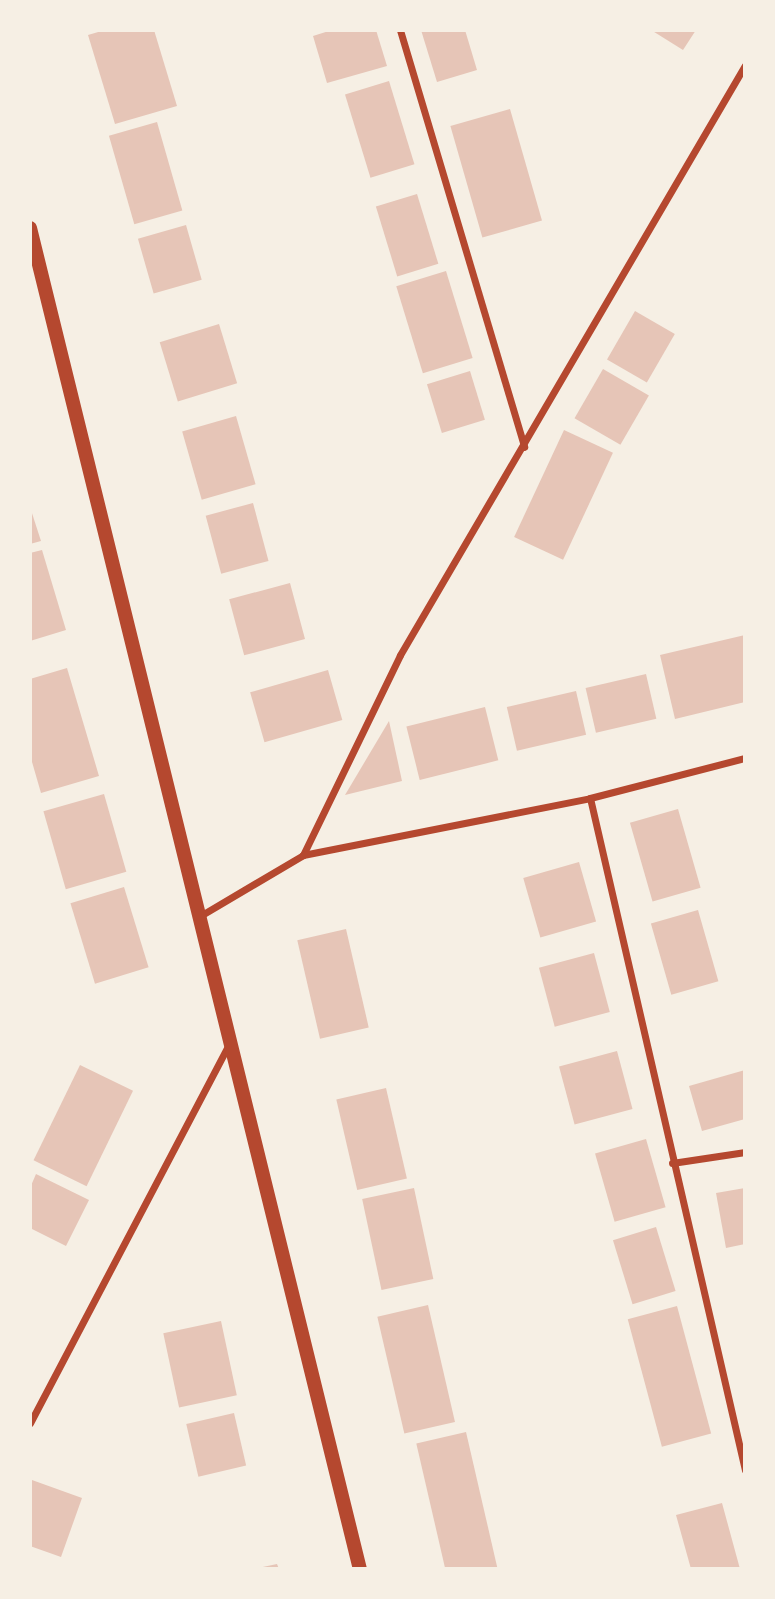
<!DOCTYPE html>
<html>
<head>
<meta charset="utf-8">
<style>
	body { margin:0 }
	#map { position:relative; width:775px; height:1599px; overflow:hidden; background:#f6efe4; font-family:Literata,serif }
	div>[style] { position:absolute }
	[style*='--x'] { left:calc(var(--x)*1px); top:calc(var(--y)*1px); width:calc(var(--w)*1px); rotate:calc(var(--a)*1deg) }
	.building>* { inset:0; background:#e6c5b7; transform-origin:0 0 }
	.minor>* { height:7px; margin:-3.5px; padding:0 3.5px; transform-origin:3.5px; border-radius:3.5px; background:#b5482f }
	.secondary>* { height:14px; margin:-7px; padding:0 7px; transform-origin:7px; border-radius:7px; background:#b5482f }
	span { translate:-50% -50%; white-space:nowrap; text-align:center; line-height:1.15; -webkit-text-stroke:7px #f6efe4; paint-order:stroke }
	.frame { position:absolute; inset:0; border:32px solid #f6efe4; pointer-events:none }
</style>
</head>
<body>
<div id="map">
	<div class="building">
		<i style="clip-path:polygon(105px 30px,154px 30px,177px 106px,115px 124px,88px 35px)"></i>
		<i style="clip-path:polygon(332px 30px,376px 30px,387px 66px,327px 83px,313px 36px)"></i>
		<i style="clip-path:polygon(421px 30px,465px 30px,477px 70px,437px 82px)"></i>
		<i style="clip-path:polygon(651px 30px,696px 30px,683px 50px)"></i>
		<i style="left:389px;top:81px;width:87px;height:46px;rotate:73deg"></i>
		<i style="left:510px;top:109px;width:116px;height:62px;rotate:74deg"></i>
		<i style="left:157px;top:122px;width:92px;height:50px;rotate:74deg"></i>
		<i style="left:417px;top:194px;width:73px;height:43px;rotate:73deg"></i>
		<i style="left:186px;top:225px;width:57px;height:50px;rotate:74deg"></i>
		<i style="left:446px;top:271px;width:91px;height:52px;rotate:73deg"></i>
		<i style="left:635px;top:311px;width:46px;height:56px;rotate:30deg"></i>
		<i style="left:219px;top:324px;width:62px;height:62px;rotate:73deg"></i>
		<i style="left:603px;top:369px;width:53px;height:57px;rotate:30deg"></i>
		<i style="left:470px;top:371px;width:51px;height:45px;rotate:73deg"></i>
		<i style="left:236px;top:416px;width:71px;height:56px;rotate:74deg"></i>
		<i style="left:564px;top:430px;width:54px;height:118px;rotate:25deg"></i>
		<i style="left:253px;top:503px;width:60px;height:49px;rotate:75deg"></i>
		<i style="clip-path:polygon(30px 507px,41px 541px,30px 544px)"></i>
		<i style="clip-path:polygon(42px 550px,66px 630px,30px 641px,30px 553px)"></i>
		<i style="left:290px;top:583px;width:58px;height:63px;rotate:75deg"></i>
		<i style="clip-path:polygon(745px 635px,745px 702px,675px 719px,660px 655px)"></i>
		<i style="clip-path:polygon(67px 668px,99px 776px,41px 793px,30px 755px,30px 679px)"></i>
		<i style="left:328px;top:670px;width:52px;height:81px;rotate:74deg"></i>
		<i style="left:646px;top:674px;width:46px;height:62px;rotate:77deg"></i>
		<i style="left:576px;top:691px;width:45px;height:71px;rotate:77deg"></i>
		<i style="left:485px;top:707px;width:55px;height:81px;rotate:76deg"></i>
		<i style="clip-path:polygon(389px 721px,402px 781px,345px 795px)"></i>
		<i style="left:104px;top:794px;width:81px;height:63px;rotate:74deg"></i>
		<i style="left:678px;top:809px;width:82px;height:50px;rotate:74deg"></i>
		<i style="left:579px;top:862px;width:62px;height:58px;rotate:74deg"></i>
		<i style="left:124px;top:887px;width:84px;height:56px;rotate:73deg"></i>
		<i style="left:698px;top:910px;width:74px;height:49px;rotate:74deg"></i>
		<i style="left:346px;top:929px;width:101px;height:50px;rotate:77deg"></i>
		<i style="left:594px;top:953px;width:61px;height:57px;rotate:75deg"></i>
		<i style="left:617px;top:1051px;width:60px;height:60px;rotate:75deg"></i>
		<i style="left:80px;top:1065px;width:59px;height:106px;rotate:26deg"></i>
		<i style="clip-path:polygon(745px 1070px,745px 1119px,702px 1131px,689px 1086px)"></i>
		<i style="left:386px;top:1088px;width:93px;height:51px;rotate:77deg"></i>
		<i style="left:646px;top:1139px;width:71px;height:53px;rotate:74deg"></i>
		<i style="clip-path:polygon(36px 1174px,89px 1200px,66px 1246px,30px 1228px,30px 1188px)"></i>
		<i style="left:414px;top:1188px;width:93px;height:53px;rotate:78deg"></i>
		<i style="clip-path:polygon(745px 1188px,745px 1244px,726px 1248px,716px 1193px)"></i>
		<i style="left:656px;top:1227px;width:67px;height:45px;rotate:73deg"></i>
		<i style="left:428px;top:1305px;width:120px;height:52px;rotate:77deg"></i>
		<i style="left:677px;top:1306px;width:132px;height:51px;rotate:75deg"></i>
		<i style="left:221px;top:1321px;width:76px;height:59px;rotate:78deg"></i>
		<i style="left:234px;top:1413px;width:54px;height:49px;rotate:77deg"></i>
		<i style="left:466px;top:1432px;width:140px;height:51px;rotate:77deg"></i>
		<i style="clip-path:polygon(32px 1480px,82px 1498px,61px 1557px,30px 1546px)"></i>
		<i style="clip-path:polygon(722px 1503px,740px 1569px,691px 1569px,676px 1515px)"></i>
		<i style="clip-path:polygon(277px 1564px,279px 1569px,259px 1569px,258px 1568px)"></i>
	</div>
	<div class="minor">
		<i style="--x:400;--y:30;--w:435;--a:73.4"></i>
		<i style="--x:590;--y:798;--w:690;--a:77.01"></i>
		<i style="--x:303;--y:855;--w:222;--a:-64.1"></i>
		<i style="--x:400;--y:655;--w:683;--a:-59.68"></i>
		<i style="--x:200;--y:916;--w:120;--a:-30.6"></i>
		<i style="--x:303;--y:855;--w:293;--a:-11.2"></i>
		<i style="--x:590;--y:798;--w:160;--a:-14.5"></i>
		<i style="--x:672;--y:1163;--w:74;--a:-8.6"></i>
		<i style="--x:30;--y:1423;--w:428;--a:-62.3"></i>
	</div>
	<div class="secondary">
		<i style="--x:30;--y:228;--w:1381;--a:76.18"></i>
	</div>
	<div class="frame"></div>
</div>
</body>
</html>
